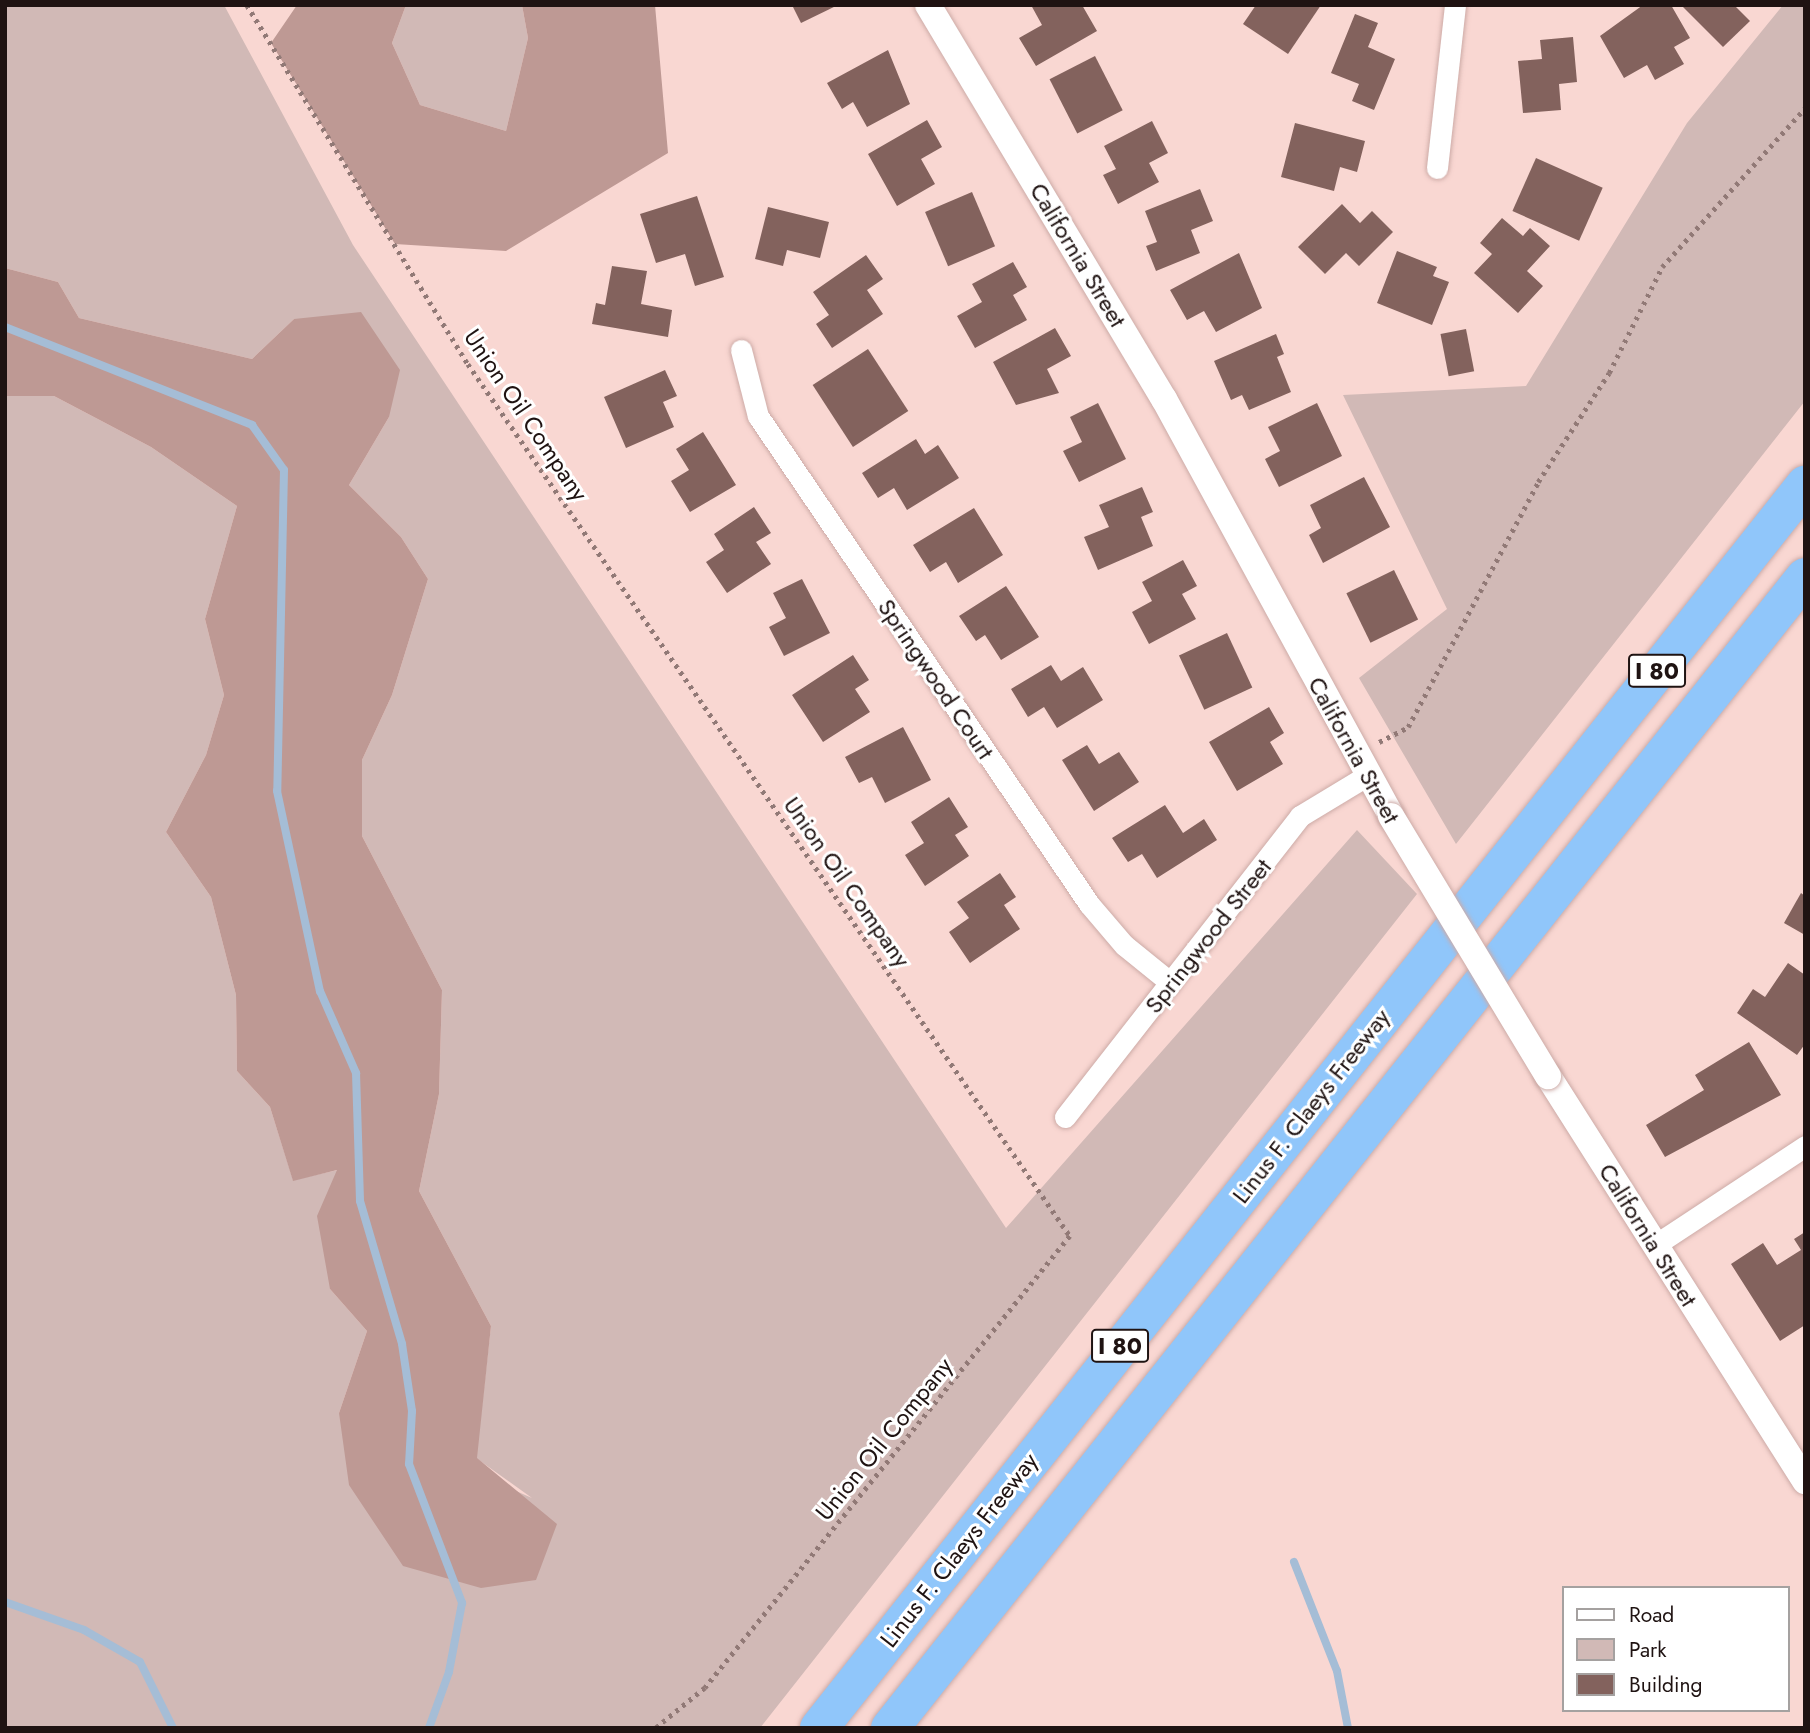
<!DOCTYPE html>
<html>
<head>
<meta charset="utf-8">
<style>
	body { margin:0 }
	#map { position:relative; width:1810px; height:1733px; overflow:hidden; background:#f9d7d2; font-family:Jost,sans-serif }
	div>[style] { position:absolute }
	[style*='--x'] { left:calc(var(--x)*1px); top:calc(var(--y)*1px); width:calc(var(--w)*1px); rotate:calc(var(--a)*1deg) }
	.green>* { inset:0; background:#d1b9b6 }
	.forest>* { inset:0; background:#be9994 }
	.stream>* { height:8px; margin:-4px; padding:0 4px; transform-origin:4px; border-radius:4px; background:#a5bdd6 }
	.building>* { inset:0; background:#83625d; transform-origin:0 0 }
	.path>* { height:4.5px; margin-top:-2.25px; transform-origin:0; background:repeating-linear-gradient(90deg,#917976 0 3.5px,transparent 0 8.5px) }
	.roads { filter:drop-shadow(0 0 2px #cdaba7) drop-shadow(0 0 2px #cdaba7) }
	.minor>* { height:21px; margin:-10.5px; padding:0 10.5px; transform-origin:10.5px; border-radius:10.5px; background:#fff }
	.tertiary>* { height:26px; margin:-13px; padding:0 13px; transform-origin:13px; border-radius:13px; background:#fff }
	.motorway>* { height:38px; margin:-19px; padding:0 19px; transform-origin:19px; border-radius:19px; background:#90c6fa }
	.bridges { filter:drop-shadow(0 0 2px #cdaba7) drop-shadow(0 0 2px #cdaba7) }
	.tertiary-bridge>* { height:26px; margin:-13px; padding:0 13px; transform-origin:13px; border-radius:13px; background:#fff }
	span { translate:-50% -50%; white-space:nowrap; text-align:center; line-height:1.15; -webkit-text-stroke:6px #fff; paint-order:stroke }
	.shield-label span { padding:2px 5px; background:#fff; border:2px solid; border-radius:5px; -webkit-text-stroke-width:0 }
	.shield-label { font-size:23px; color:#1f1312; font-weight:700 }
	.street-label { font-size:24px; color:#1f1312 }
	.frame { position:absolute; inset:0; border:7px solid #1f1312; pointer-events:none }
	.legend { position:absolute; left:1562px; top:1586px; width:228px; height:126px; box-sizing:border-box; background:#fff; border:2px solid #a5a1a0; margin:0; padding:9px 12px; list-style:none; font-size:21px; color:#1f1312 }
	.legend li { display:flex; align-items:center; gap:14px; height:35px }
	.legend b { width:35px; border:2px solid #a5a1a0 }
</style>
</head>
<body>
<div id="map">
	<div class="green">
		<i style="clip-path:polygon(5px 5px,224px 5px,353px 245px,1006px 1228px,1357px 830px,1417px 894px,760px 1728px,5px 1728px,5px 396px,54px 396px,151px 447px,237px 506px,205px 619px,224px 695px,206px 755px,166px 832px,211px 897px,236px 995px,237px 1071px,270px 1107px,293px 1180px,338px 1170px,330px 1289px,367px 1331px,339px 1413px,532px 1498px,476px 1458px,491px 1326px,419px 1191px,439px 1094px,442px 990px,362px 836px,362px 760px,392px 695px,428px 579px,401px 537px,349px 485px,389px 417px,294px 319px,252px 359px,79px 318px,58px 282px,5px 268px)"></i>
		<i style="clip-path:polygon(406px 5px,522px 5px,528px 38px,506px 131px,420px 105px,392px 43px)"></i>
		<i style="clip-path:polygon(1783px 5px,1805px 5px,1805px 401px,1456px 844px,1359px 678px,1447px 609px,1343px 395px,1526px 386px,1687px 123px)"></i>
	</div>
	<div class="forest">
		<i style="clip-path:polygon(297px 5px,406px 5px,392px 43px,420px 105px,506px 131px,528px 38px,522px 5px,655px 5px,668px 153px,506px 251px,395px 244px,271px 43px)"></i>
		<i style="clip-path:polygon(5px 268px,58px 282px,79px 318px,252px 359px,294px 319px,361px 312px,400px 370px,389px 417px,349px 485px,401px 537px,428px 579px,392px 695px,362px 760px,362px 836px,442px 990px,439px 1094px,419px 1191px,491px 1326px,477px 1458px,557px 1524px,536px 1580px,481px 1588px,403px 1566px,349px 1485px,339px 1413px,367px 1331px,330px 1289px,317px 1216px,337px 1170px,293px 1181px,270px 1107px,237px 1071px,236px 995px,211px 897px,166px 832px,206px 755px,224px 695px,205px 619px,237px 506px,151px 447px,54px 396px,5px 396px)"></i>
	</div>
	<div class="stream">
		<i style="--x:5;--y:327;--w:266;--a:21.6"></i>
		<i style="--x:252;--y:425;--w:55;--a:54.6"></i>
		<i style="--x:284;--y:470;--w:321;--a:91.2"></i>
		<i style="--x:277;--y:791;--w:205;--a:77.9"></i>
		<i style="--x:320;--y:991;--w:90;--a:66.3"></i>
		<i style="--x:356;--y:1073;--w:128;--a:88.2"></i>
		<i style="--x:360;--y:1201;--w:149;--a:73.6"></i>
		<i style="--x:402;--y:1344;--w:68;--a:81.5"></i>
		<i style="--x:412;--y:1411;--w:53;--a:93.2"></i>
		<i style="--x:409;--y:1464;--w:149;--a:69.1"></i>
		<i style="--x:462;--y:1603;--w:70;--a:100.7"></i>
		<i style="--x:449;--y:1672;--w:59;--a:109.7"></i>
		<i style="--x:1294;--y:1562;--w:117;--a:68.5"></i>
		<i style="--x:1337;--y:1671;--w:58;--a:79.1"></i>
		<i style="--x:5;--y:1602;--w:84;--a:19.5"></i>
		<i style="--x:84;--y:1630;--w:64;--a:29.7"></i>
		<i style="--x:140;--y:1662;--w:74;--a:63.4"></i>
	</div>
	<div class="building">
		<i style="clip-path:polygon(792px 5px,838px 5px,801px 23px)"></i>
		<i style="clip-path:polygon(1031px 5px,1082px 5px,1097px 31px,1036px 66px,1019px 38px,1042px 25px)"></i>
		<i style="clip-path:polygon(1256px 5px,1321px 5px,1288px 54px,1243px 24px)"></i>
		<i style="clip-path:polygon(1643px 5px,1671px 5px,1690px 38px,1674px 47px,1684px 64px,1655px 80px,1647px 65px,1624px 78px,1600px 36px)"></i>
		<i style="clip-path:polygon(1681px 5px,1734px 5px,1750px 21px,1723px 47px)"></i>
		<i style="clip-path:polygon(1355px 14px,1378px 23px,1368px 47px,1395px 59px,1374px 110px,1352px 101px,1359px 84px,1331px 73px)"></i>
		<i style="clip-path:polygon(1573px 37px,1577px 82px,1559px 84px,1561px 110px,1523px 113px,1518px 61px,1542px 59px,1540px 40px)"></i>
		<i style="clip-path:polygon(888px 50px,910px 104px,867px 127px,853px 102px,842px 109px,827px 83px)"></i>
		<i style="left:1095px;top:56px;width:61px;height:51px;rotate:63deg"></i>
		<i style="clip-path:polygon(927px 120px,942px 147px,921px 159px,935px 184px,897px 206px,868px 154px)"></i>
		<i style="clip-path:polygon(1152px 121px,1168px 153px,1149px 163px,1159px 182px,1118px 204px,1103px 175px,1116px 169px,1104px 146px)"></i>
		<i style="clip-path:polygon(1295px 123px,1365px 141px,1357px 172px,1340px 167px,1334px 191px,1281px 177px)"></i>
		<i style="left:1536px;top:158px;width:73px;height:58px;rotate:24deg"></i>
		<i style="clip-path:polygon(1200px 189px,1213px 221px,1191px 230px,1200px 253px,1156px 271px,1146px 246px,1157px 242px,1145px 211px)"></i>
		<i style="left:972px;top:192px;width:59px;height:51px;rotate:67deg"></i>
		<i style="clip-path:polygon(697px 196px,724px 277px,695px 286px,685px 254px,656px 263px,640px 214px)"></i>
		<i style="clip-path:polygon(1342px 204px,1360px 223px,1372px 211px,1393px 232px,1359px 266px,1346px 253px,1325px 274px,1298px 247px)"></i>
		<i style="clip-path:polygon(768px 207px,829px 222px,820px 258px,787px 250px,783px 266px,755px 259px)"></i>
		<i style="clip-path:polygon(1502px 218px,1523px 236px,1530px 228px,1550px 246px,1527px 271px,1543px 286px,1518px 313px,1474px 273px,1492px 254px,1480px 243px)"></i>
		<i style="clip-path:polygon(1397px 251px,1437px 267px,1433px 276px,1449px 282px,1432px 325px,1377px 303px)"></i>
		<i style="clip-path:polygon(1239px 253px,1262px 308px,1216px 332px,1204px 311px,1187px 320px,1170px 290px)"></i>
		<i style="clip-path:polygon(866px 255px,883px 279px,867px 290px,883px 314px,832px 348px,816px 324px,829px 315px,813px 292px)"></i>
		<i style="clip-path:polygon(1013px 262px,1027px 287px,1013px 295px,1027px 320px,975px 348px,957px 316px,982px 302px,972px 284px)"></i>
		<i style="clip-path:polygon(612px 266px,647px 271px,641px 304px,672px 310px,668px 337px,592px 324px,596px 303px,605px 305px)"></i>
		<i style="clip-path:polygon(1055px 328px,1071px 356px,1047px 369px,1059px 393px,1016px 405px,993px 362px)"></i>
		<i style="left:1466px;top:329px;width:43px;height:26px;rotate:79deg"></i>
		<i style="clip-path:polygon(1276px 334px,1284px 354px,1277px 357px,1291px 392px,1249px 410px,1242px 395px,1231px 400px,1214px 361px)"></i>
		<i style="left:868px;top:349px;width:74px;height:66px;rotate:57deg"></i>
		<i style="clip-path:polygon(665px 370px,677px 396px,663px 402px,674px 427px,626px 448px,604px 397px)"></i>
		<i style="clip-path:polygon(1098px 403px,1126px 459px,1079px 482px,1063px 451px,1082px 442px,1070px 417px)"></i>
		<i style="clip-path:polygon(1317px 403px,1342px 456px,1279px 487px,1265px 459px,1280px 451px,1268px 427px)"></i>
		<i style="clip-path:polygon(703px 432px,736px 485px,690px 512px,671px 481px,689px 470px,676px 449px)"></i>
		<i style="clip-path:polygon(916px 439px,925px 454px,938px 445px,959px 478px,907px 510px,894px 488px,878px 498px,862px 473px)"></i>
		<i style="clip-path:polygon(1364px 477px,1390px 527px,1323px 563px,1309px 535px,1321px 528px,1310px 505px)"></i>
		<i style="clip-path:polygon(1142px 487px,1153px 512px,1141px 517px,1153px 546px,1098px 570px,1084px 537px,1109px 527px,1099px 505px)"></i>
		<i style="clip-path:polygon(754px 507px,771px 533px,756px 542px,771px 564px,727px 593px,706px 562px,724px 550px,714px 534px)"></i>
		<i style="clip-path:polygon(974px 508px,1003px 555px,958px 583px,946px 562px,930px 572px,913px 545px)"></i>
		<i style="clip-path:polygon(1183px 560px,1197px 586px,1182px 594px,1196px 619px,1149px 644px,1132px 612px,1152px 601px,1142px 582px)"></i>
		<i style="left:1394px;top:570px;width:55px;height:53px;rotate:64deg"></i>
		<i style="clip-path:polygon(802px 579px,830px 633px,784px 656px,769px 627px,786px 618px,773px 593px)"></i>
		<i style="clip-path:polygon(1006px 586px,1039px 637px,1001px 660px,985px 635px,976px 641px,959px 616px)"></i>
		<i style="left:1227px;top:633px;width:60px;height:53px;rotate:65deg"></i>
		<i style="clip-path:polygon(853px 655px,869px 680px,855px 689px,870px 712px,823px 742px,792px 695px)"></i>
		<i style="clip-path:polygon(1051px 665px,1061px 681px,1083px 667px,1103px 700px,1057px 728px,1044px 707px,1028px 717px,1011px 689px)"></i>
		<i style="clip-path:polygon(1269px 707px,1284px 733px,1270px 742px,1283px 764px,1237px 791px,1209px 742px)"></i>
		<i style="clip-path:polygon(903px 727px,931px 780px,885px 803px,872px 777px,859px 783px,845px 757px)"></i>
		<i style="clip-path:polygon(1087px 745px,1099px 764px,1119px 752px,1139px 782px,1094px 811px,1062px 760px)"></i>
		<i style="clip-path:polygon(949px 797px,968px 827px,955px 835px,969px 856px,925px 886px,905px 855px,924px 843px,911px 822px)"></i>
		<i style="clip-path:polygon(1165px 805px,1183px 833px,1204px 819px,1217px 840px,1157px 878px,1142px 854px,1128px 862px,1112px 838px)"></i>
		<i style="clip-path:polygon(1000px 873px,1016px 897px,1004px 905px,1020px 929px,970px 963px,949px 932px,969px 918px,957px 902px)"></i>
		<i style="clip-path:polygon(1801px 893px,1805px 896px,1805px 935px,1784px 923px)"></i>
		<i style="clip-path:polygon(1788px 963px,1805px 975px,1805px 1044px,1797px 1055px,1737px 1013px,1753px 989px,1765px 997px)"></i>
		<i style="clip-path:polygon(1749px 1042px,1781px 1095px,1665px 1157px,1646px 1125px,1704px 1090px,1695px 1075px)"></i>
		<i style="clip-path:polygon(1805px 1232px,1805px 1325px,1780px 1341px,1731px 1264px,1763px 1243px,1777px 1265px,1801px 1250px,1794px 1239px)"></i>
	</div>
	<div class="path">
		<i style="--x:247;--y:5;--w:422;--a:58.4"></i>
		<i style="--x:468;--y:364;--w:1060;--a:55.38"></i>
		<i style="--x:1070;--y:1236;--w:581;--a:128.92"></i>
		<i style="--x:705;--y:1688;--w:63;--a:140.8"></i>
		<i style="--x:1379;--y:742;--w:33;--a:-27"></i>
		<i style="--x:1408;--y:727;--w:277;--a:-62"></i>
		<i style="--x:1538;--y:482;--w:130;--a:-56.9"></i>
		<i style="--x:1609;--y:373;--w:119;--a:-63.4"></i>
		<i style="--x:1662;--y:267;--w:214;--a:-48"></i>
	</div>
	<div class="roads">
		<div class="minor">
			<i style="--x:1437;--y:168;--w:164;--a:-83.7"></i>
			<i style="--x:741;--y:350;--w:68;--a:75.6"></i>
			<i style="--x:758;--y:416;--w:590;--a:55.85"></i>
			<i style="--x:1089;--y:904;--w:54;--a:49.5"></i>
			<i style="--x:1124;--y:945;--w:60;--a:39"></i>
			<i style="--x:1065;--y:1117;--w:382;--a:-52"></i>
			<i style="--x:1300;--y:816;--w:79;--a:-31.1"></i>
			<i style="--x:1655;--y:1245;--w:180;--a:-33.4"></i>
		</div>
		<div class="tertiary">
			<i style="--x:928;--y:5;--w:459;--a:59.1"></i>
			<i style="--x:1164;--y:399;--w:475;--a:61.4"></i>
			<i style="--x:1548;--y:1076;--w:480;--a:57.6"></i>
		</div>
		<div class="motorway">
			<i style="--x:819;--y:1728;--w:1587;--a:-51.58"></i>
			<i style="--x:890;--y:1728;--w:1470;--a:-51.52"></i>
		</div>
	</div>
	<div class="bridges">
		<div class="tertiary-bridge">
			<i style="--x:1391;--y:816;--w:304;--a:58.9"></i>
		</div>
	</div>
	<div class="shield-label">
		<span style="left:1657px;top:671px">I 80</span>
		<span style="left:1120px;top:1346px">I 80</span>
	</div>
	<div class="street-label">
		<span style="left:1078px;top:255px;rotate:59deg">California Street</span>
		<span style="left:526px;top:415px;rotate:56deg">Union Oil Company</span>
		<span style="left:936px;top:679px;rotate:56deg">Springwood Court</span>
		<span style="left:1354px;top:750px;rotate:61deg">California Street</span>
		<span style="left:847px;top:882px;rotate:55deg">Union Oil Company</span>
		<span style="left:1208px;top:936px;rotate:-52deg">Springwood Street</span>
		<span style="left:1311px;top:1106px;rotate:-52deg">Linus F. Claeys Freeway</span>
		<span style="left:1648px;top:1235px;rotate:58deg">California Street</span>
		<span style="left:884px;top:1439px;rotate:-51deg">Union Oil Company</span>
		<span style="left:959px;top:1550px;rotate:-52deg">Linus F. Claeys Freeway</span>
	</div>
	<div class="frame"></div>
	<ul class="legend">
	<li><b style="height:9px;background:#fff"></b>Road</li>
	<li><b style="height:19px;background:#d1b9b6"></b>Park</li>
	<li><b style="height:19px;background:#83625d"></b>Building</li>
	</ul>
</div>
</body>
</html>
